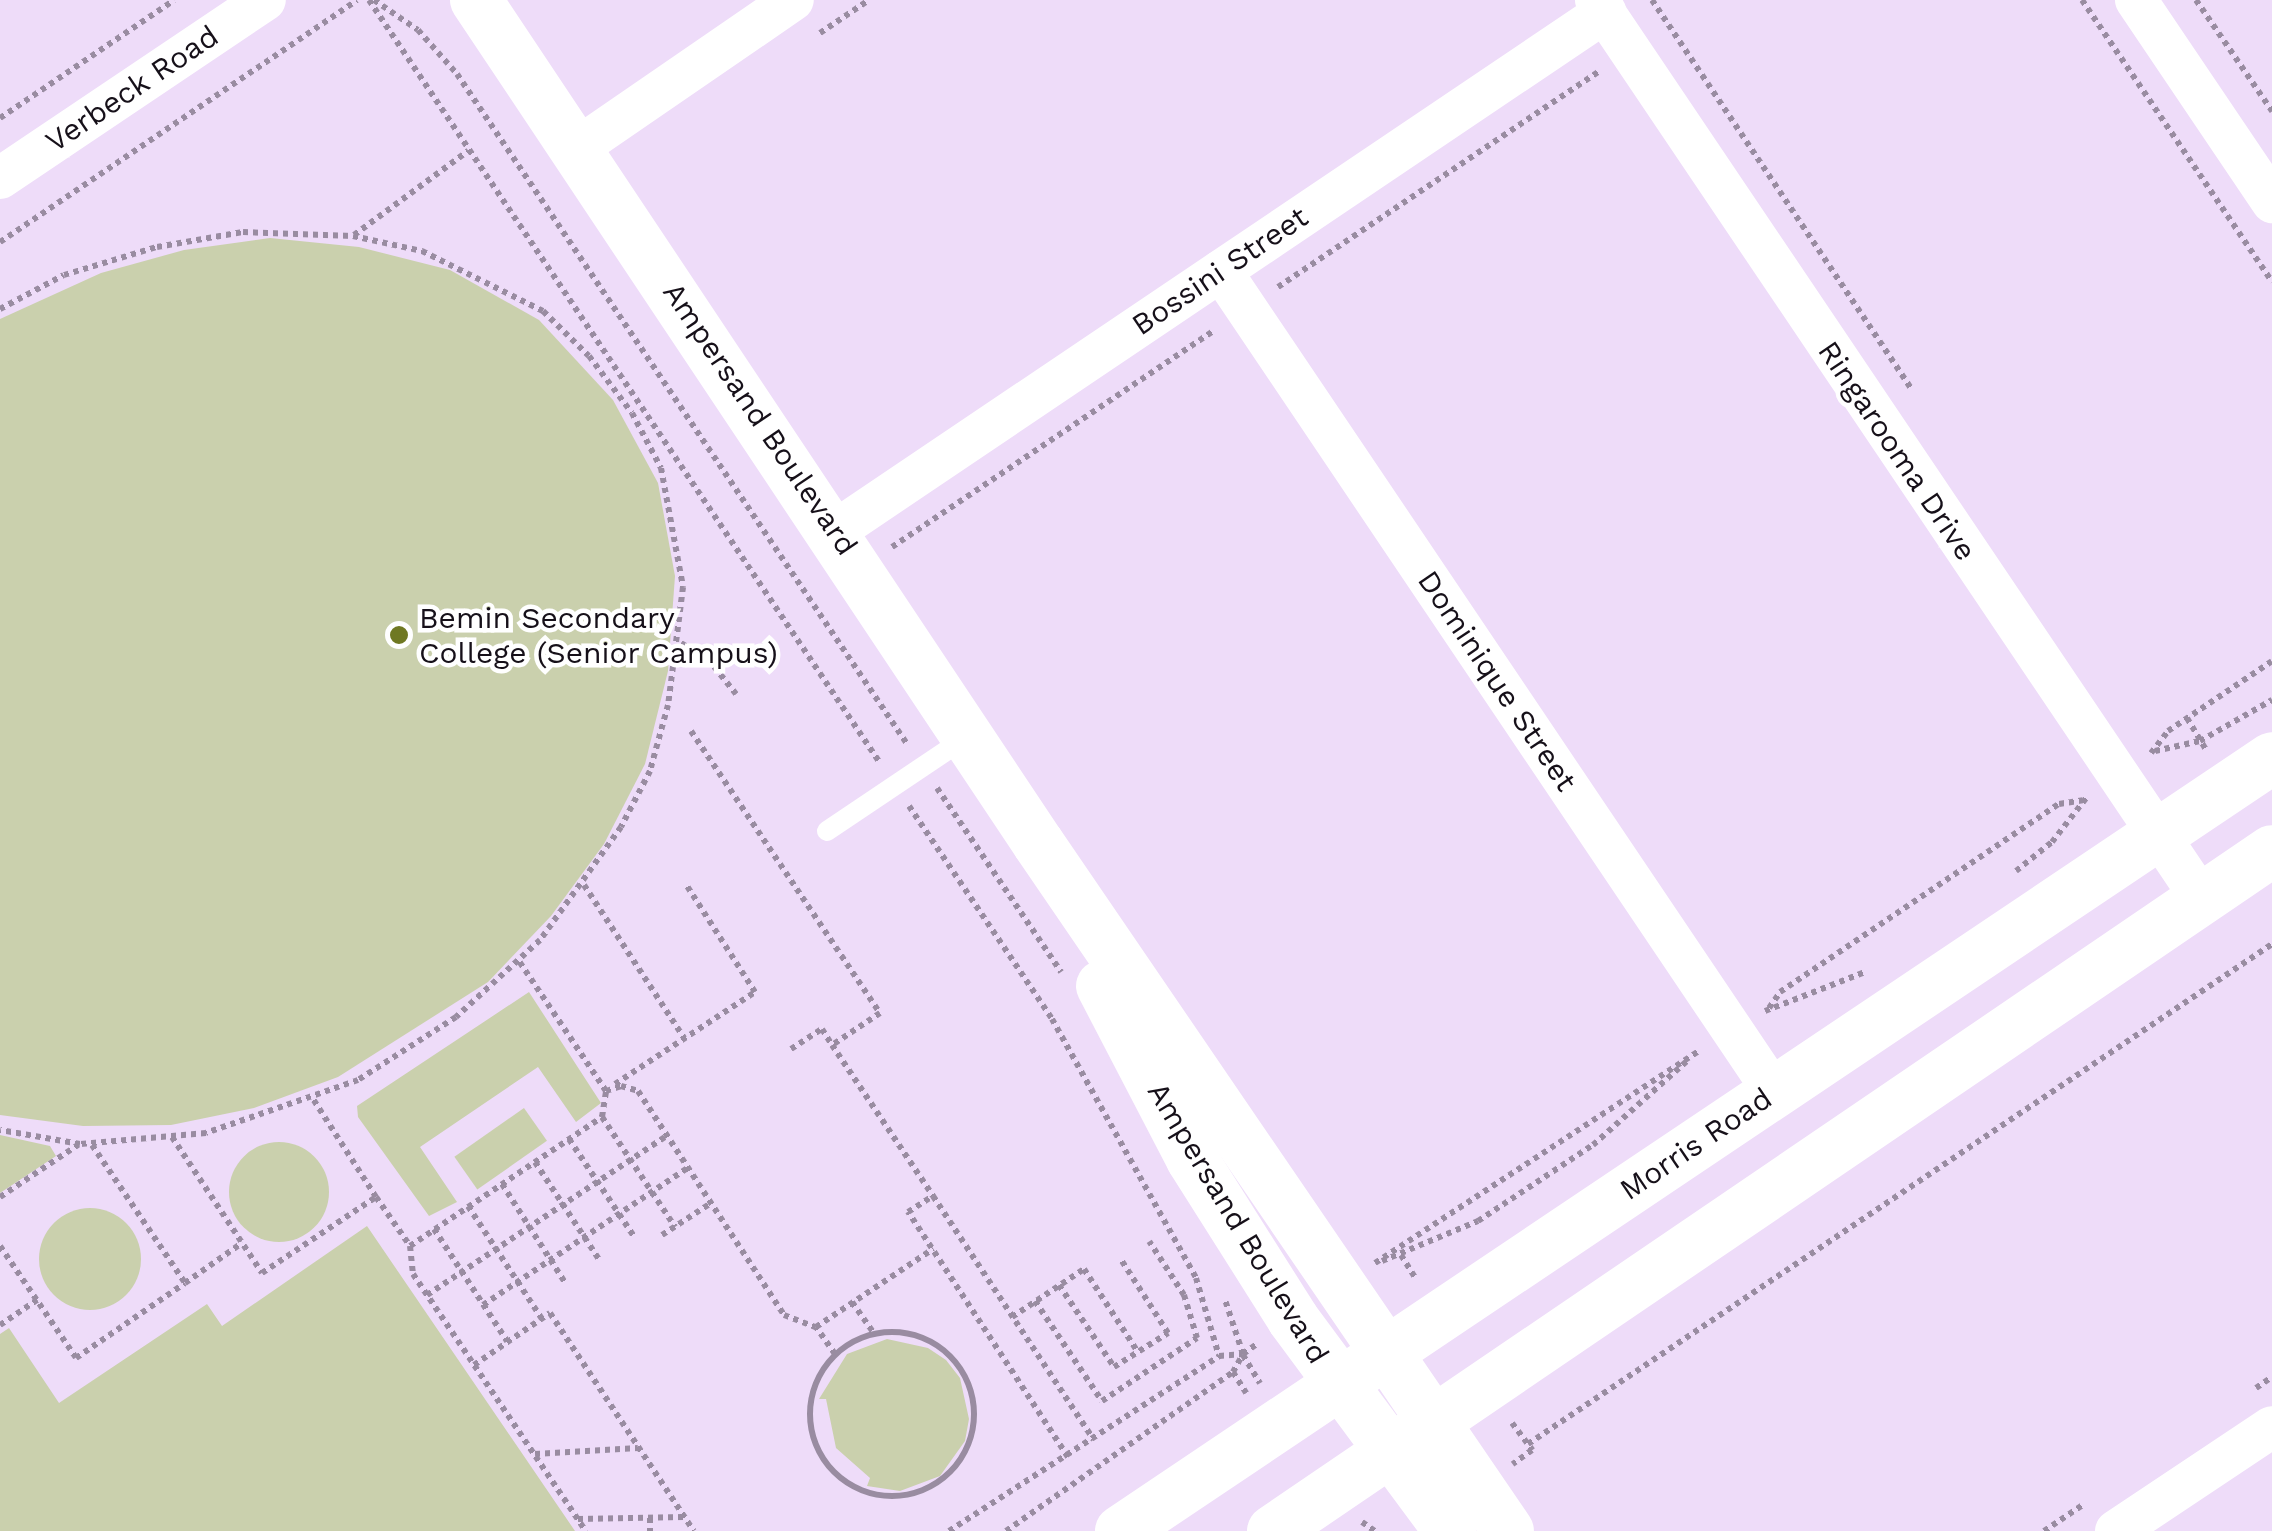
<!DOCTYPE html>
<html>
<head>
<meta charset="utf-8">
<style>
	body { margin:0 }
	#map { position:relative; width:2272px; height:1531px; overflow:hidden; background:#eedcf9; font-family:"Work Sans",sans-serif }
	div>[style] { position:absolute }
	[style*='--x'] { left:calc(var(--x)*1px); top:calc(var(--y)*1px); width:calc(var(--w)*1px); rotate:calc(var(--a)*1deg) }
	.green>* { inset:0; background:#cad0ad; transform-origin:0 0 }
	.round { border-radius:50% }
	.path>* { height:6px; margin-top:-3px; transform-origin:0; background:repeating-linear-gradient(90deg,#998ca1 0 5px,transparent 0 10px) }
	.path>.ring { margin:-3px; padding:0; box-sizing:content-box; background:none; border:6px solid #998ca1; border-radius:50% }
	.service>* { height:20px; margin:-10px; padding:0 10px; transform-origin:10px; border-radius:10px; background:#fff }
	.minor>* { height:42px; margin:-21px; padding:0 21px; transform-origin:21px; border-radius:21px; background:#fff }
	.tertiary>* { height:52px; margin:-26px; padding:0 26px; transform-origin:26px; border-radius:26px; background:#fff }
	.dots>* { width:28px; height:28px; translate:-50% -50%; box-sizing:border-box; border:5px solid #fff; border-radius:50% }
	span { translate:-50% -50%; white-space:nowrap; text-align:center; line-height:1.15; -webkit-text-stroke:9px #fff; paint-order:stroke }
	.street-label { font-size:30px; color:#161019 }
	.poi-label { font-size:30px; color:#161019 }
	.left { translate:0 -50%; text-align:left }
</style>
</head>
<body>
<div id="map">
	<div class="green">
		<i style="clip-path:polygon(270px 238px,359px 247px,450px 270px,539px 320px,613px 400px,658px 483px,675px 576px,668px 671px,645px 764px,604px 844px,551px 916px,488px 982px,338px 1077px,254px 1108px,171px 1125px,83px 1126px,0 1115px,0 319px,101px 273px,184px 250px)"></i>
		<i style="clip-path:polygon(529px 992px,601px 1103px,576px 1122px,538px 1067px,420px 1147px,457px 1202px,429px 1216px,358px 1117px,357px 1106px)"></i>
		<i style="left:524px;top:1108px;width:40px;height:85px;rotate:55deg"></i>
		<i style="clip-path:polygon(0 1135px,50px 1146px,56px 1156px,0 1193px)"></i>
		<i class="round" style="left:229px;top:1142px;width:100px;height:100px"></i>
		<i class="round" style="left:39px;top:1208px;width:102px;height:102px"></i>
		<i style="clip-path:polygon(367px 1226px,575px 1531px,0 1531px,0 1334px,9px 1328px,59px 1403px,207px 1304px,222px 1326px)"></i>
		<i style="clip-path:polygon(887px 1339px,928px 1348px,946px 1360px,960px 1378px,969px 1419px,965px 1441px,940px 1476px,900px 1491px,867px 1486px,870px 1478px,836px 1448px,826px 1399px,819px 1399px,847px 1354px)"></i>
	</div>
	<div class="path">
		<i style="--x:369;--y:0;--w:918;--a:56.19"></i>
		<i style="--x:374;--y:0;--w:53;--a:34.3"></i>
		<i style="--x:418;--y:30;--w:59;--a:48.4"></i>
		<i style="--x:457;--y:74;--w:807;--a:56.11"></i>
		<i style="--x:1652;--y:0;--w:467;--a:56.3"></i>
		<i style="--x:2082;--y:0;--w:340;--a:56"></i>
		<i style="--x:2196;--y:0;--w:135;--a:55.6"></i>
		<i style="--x:820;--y:33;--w:59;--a:-34"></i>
		<i style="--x:0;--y:118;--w:210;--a:-34.1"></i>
		<i style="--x:354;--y:235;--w:142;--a:-36.4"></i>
		<i style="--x:0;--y:242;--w:431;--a:-34.1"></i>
		<i style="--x:1278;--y:287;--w:387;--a:-33.9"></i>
		<i style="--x:0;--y:309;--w:72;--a:-28"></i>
		<i style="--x:64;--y:275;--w:97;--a:-16.8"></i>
		<i style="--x:157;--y:247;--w:87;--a:-9.9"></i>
		<i style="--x:243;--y:232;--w:110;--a:2.1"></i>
		<i style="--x:353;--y:236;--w:71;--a:12.3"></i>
		<i style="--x:422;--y:251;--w:135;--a:26.4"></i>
		<i style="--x:543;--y:311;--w:64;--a:44.4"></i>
		<i style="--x:589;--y:356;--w:71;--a:53"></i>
		<i style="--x:632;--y:413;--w:62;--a:62.2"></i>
		<i style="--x:661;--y:468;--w:121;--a:79.5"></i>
		<i style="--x:683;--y:587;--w:119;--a:97.2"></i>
		<i style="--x:668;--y:705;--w:68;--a:105.3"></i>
		<i style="--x:650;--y:771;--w:63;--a:117.4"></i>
		<i style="--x:621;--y:827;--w:139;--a:125.6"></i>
		<i style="--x:540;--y:940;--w:114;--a:137.5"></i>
		<i style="--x:456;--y:1017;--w:117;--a:147.3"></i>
		<i style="--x:358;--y:1080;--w:161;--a:160.8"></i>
		<i style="--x:206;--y:1133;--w:126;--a:175"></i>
		<i style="--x:80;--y:1144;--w:81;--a:-170.1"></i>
		<i style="--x:892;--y:547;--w:388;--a:-33.9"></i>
		<i style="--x:681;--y:643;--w:31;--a:31"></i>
		<i style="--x:708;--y:659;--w:45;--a:51.3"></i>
		<i style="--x:2187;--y:718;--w:39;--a:59"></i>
		<i style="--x:691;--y:731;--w:339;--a:56.2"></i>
		<i style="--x:880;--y:1013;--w:58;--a:146.3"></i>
		<i style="--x:832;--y:1045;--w:182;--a:56.2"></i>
		<i style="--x:2155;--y:751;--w:46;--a:-12.5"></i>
		<i style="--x:2200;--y:741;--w:83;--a:-29.7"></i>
		<i style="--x:2151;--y:753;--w:28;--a:-52"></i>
		<i style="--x:2168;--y:731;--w:125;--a:-33.9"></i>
		<i style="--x:937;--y:788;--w:222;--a:56"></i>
		<i style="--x:909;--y:806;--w:257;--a:56.1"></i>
		<i style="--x:1052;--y:1019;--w:296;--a:60.9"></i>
		<i style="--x:1196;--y:1278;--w:81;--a:73.6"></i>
		<i style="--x:2016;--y:871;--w:46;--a:-38.9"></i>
		<i style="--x:2052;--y:842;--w:57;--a:-52.1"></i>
		<i style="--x:584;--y:885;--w:183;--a:56.8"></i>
		<i style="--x:1769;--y:1008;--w:19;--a:-55"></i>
		<i style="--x:1780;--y:992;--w:336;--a:-34"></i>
		<i style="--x:2059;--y:804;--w:24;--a:-9"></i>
		<i style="--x:1765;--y:1011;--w:107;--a:-21.3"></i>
		<i style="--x:791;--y:1049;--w:37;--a:-33"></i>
		<i style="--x:822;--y:1029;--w:19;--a:58"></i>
		<i style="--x:615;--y:1084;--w:168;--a:-33.3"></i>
		<i style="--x:755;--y:992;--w:126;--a:-122.7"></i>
		<i style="--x:606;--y:1091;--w:16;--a:-18"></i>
		<i style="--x:621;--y:1086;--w:18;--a:16"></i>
		<i style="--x:638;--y:1091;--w:267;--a:56.9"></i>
		<i style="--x:784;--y:1315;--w:34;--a:21"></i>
		<i style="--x:602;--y:1117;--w:132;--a:56.4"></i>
		<i style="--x:172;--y:1137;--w:163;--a:56.5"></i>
		<i style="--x:262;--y:1273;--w:137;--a:-33.7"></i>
		<i style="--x:376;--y:1197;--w:117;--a:-122.7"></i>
		<i style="--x:569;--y:1139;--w:119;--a:56.3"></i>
		<i style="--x:92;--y:1145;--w:166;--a:56"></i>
		<i style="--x:185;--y:1283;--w:70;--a:-35.1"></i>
		<i style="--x:535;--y:1162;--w:118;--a:56.7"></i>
		<i style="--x:502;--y:1184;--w:119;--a:57.4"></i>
		<i style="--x:0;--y:1197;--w:94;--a:-33.7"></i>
		<i style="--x:376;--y:1197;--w:60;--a:55.2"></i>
		<i style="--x:410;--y:1246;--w:231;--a:-33.9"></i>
		<i style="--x:602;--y:1117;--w:26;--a:-81"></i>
		<i style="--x:606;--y:1091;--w:156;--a:-123.8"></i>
		<i style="--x:468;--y:1206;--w:135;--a:56.8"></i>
		<i style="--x:434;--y:1229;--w:134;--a:56.9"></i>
		<i style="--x:662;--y:1235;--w:59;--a:-33.1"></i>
		<i style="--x:0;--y:1246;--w:135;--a:55.8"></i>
		<i style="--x:76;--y:1358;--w:132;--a:-34.5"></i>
		<i style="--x:410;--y:1246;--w:28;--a:84"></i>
		<i style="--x:413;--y:1274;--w:310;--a:56.1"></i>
		<i style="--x:1401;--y:1255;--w:28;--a:58"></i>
		<i style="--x:1382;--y:1261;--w:104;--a:-22.6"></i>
		<i style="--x:1478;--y:1221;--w:138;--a:-33.5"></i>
		<i style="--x:1593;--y:1145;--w:126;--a:-41.8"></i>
		<i style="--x:1375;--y:1263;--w:387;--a:-33.2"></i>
		<i style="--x:1059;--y:1285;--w:99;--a:56.1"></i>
		<i style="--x:1114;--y:1367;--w:64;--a:-32.2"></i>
		<i style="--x:1168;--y:1333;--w:89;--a:-122.6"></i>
		<i style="--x:427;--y:1295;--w:287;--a:-33.6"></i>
		<i style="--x:1035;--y:1301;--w:120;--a:56.2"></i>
		<i style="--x:1102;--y:1401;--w:114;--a:-33.6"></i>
		<i style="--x:1197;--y:1338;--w:45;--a:-106.8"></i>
		<i style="--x:1184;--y:1295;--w:64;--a:-122.9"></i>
		<i style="--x:852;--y:1302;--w:38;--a:55"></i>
		<i style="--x:483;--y:1305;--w:247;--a:-33.8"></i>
		<i style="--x:1012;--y:1317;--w:87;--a:-33.7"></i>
		<i style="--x:1084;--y:1269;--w:99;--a:57"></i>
		<i style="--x:0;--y:1325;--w:45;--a:-34"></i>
		<i class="ring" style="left:810px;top:1332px;width:158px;height:158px"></i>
		<i style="--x:835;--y:1354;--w:33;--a:-125"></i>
		<i style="--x:816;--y:1327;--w:141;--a:-33.7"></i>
		<i style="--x:1243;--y:1355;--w:33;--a:59"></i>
		<i style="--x:474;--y:1365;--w:92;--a:-34.4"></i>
		<i style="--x:550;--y:1313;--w:261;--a:56.6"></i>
		<i style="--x:1233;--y:1372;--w:25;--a:58"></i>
		<i style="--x:2256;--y:1388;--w:19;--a:-35"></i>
		<i style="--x:1512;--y:1423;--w:34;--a:53"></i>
		<i style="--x:1532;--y:1450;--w:24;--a:144"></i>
		<i style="--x:1528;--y:1444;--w:896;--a:-33.9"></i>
		<i style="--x:535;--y:1454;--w:103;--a:-3.3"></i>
		<i style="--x:1068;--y:1457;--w:293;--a:-123.1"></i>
		<i style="--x:908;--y:1212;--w:30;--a:-33"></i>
		<i style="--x:933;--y:1196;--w:292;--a:56.6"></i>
		<i style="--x:650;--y:1518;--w:13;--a:90"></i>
		<i style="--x:578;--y:1519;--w:106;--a:-1.1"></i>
		<i style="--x:1362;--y:1522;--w:16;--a:35"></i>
		<i style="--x:949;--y:1531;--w:322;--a:-32.9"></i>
		<i style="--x:1219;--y:1356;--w:24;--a:-5"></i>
		<i style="--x:1243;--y:1354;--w:19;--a:-36"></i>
		<i style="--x:1006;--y:1531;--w:277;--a:-35"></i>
		<i style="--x:1233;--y:1372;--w:21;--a:-61"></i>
		<i style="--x:1243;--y:1354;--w:57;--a:-108.4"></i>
		<i style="--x:2044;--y:1531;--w:48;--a:-34"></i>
	</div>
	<div class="service">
		<i style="--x:827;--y:831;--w:169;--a:-33.9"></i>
	</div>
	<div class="minor">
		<i style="--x:1596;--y:0;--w:1084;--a:56.02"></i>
		<i style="--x:2136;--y:0;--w:244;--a:56"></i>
		<i style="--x:576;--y:149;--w:263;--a:-34.5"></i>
		<i style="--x:0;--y:178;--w:319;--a:-33.9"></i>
		<i style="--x:1221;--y:271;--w:990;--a:56.04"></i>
		<i style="--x:835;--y:531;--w:929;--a:-33.98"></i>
		<i style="--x:2116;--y:1531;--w:187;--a:-33.7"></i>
	</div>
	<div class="tertiary">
		<i style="--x:476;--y:0;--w:1013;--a:56.31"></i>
		<i style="--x:1038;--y:843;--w:833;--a:55.66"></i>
		<i style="--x:1102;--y:986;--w:195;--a:62.5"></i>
		<i style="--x:1192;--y:1159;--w:189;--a:57.7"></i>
		<i style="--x:1293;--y:1319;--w:264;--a:53.5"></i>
		<i style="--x:1121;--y:1531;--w:1386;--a:-33.88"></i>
		<i style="--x:1273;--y:1531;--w:1208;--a:-34.24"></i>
	</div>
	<div class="dots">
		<i style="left:399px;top:635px;background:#6f7822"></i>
	</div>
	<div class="street-label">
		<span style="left:132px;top:89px;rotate:-34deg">Verbeck Road</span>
		<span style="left:1220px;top:271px;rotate:-34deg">Bossini Street</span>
		<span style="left:760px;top:419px;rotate:56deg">Ampersand Boulevard</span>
		<span style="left:1897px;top:451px;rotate:56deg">Ringarooma Drive</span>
		<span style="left:1497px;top:681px;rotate:56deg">Dominique Street</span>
		<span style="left:1696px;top:1144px;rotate:-34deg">Morris Road</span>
		<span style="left:1238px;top:1223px;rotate:59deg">Ampersand Boulevard</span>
	</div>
	<div class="poi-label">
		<span class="left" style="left:419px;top:635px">Bemin Secondary<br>College (Senior Campus)</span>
	</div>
</div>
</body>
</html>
